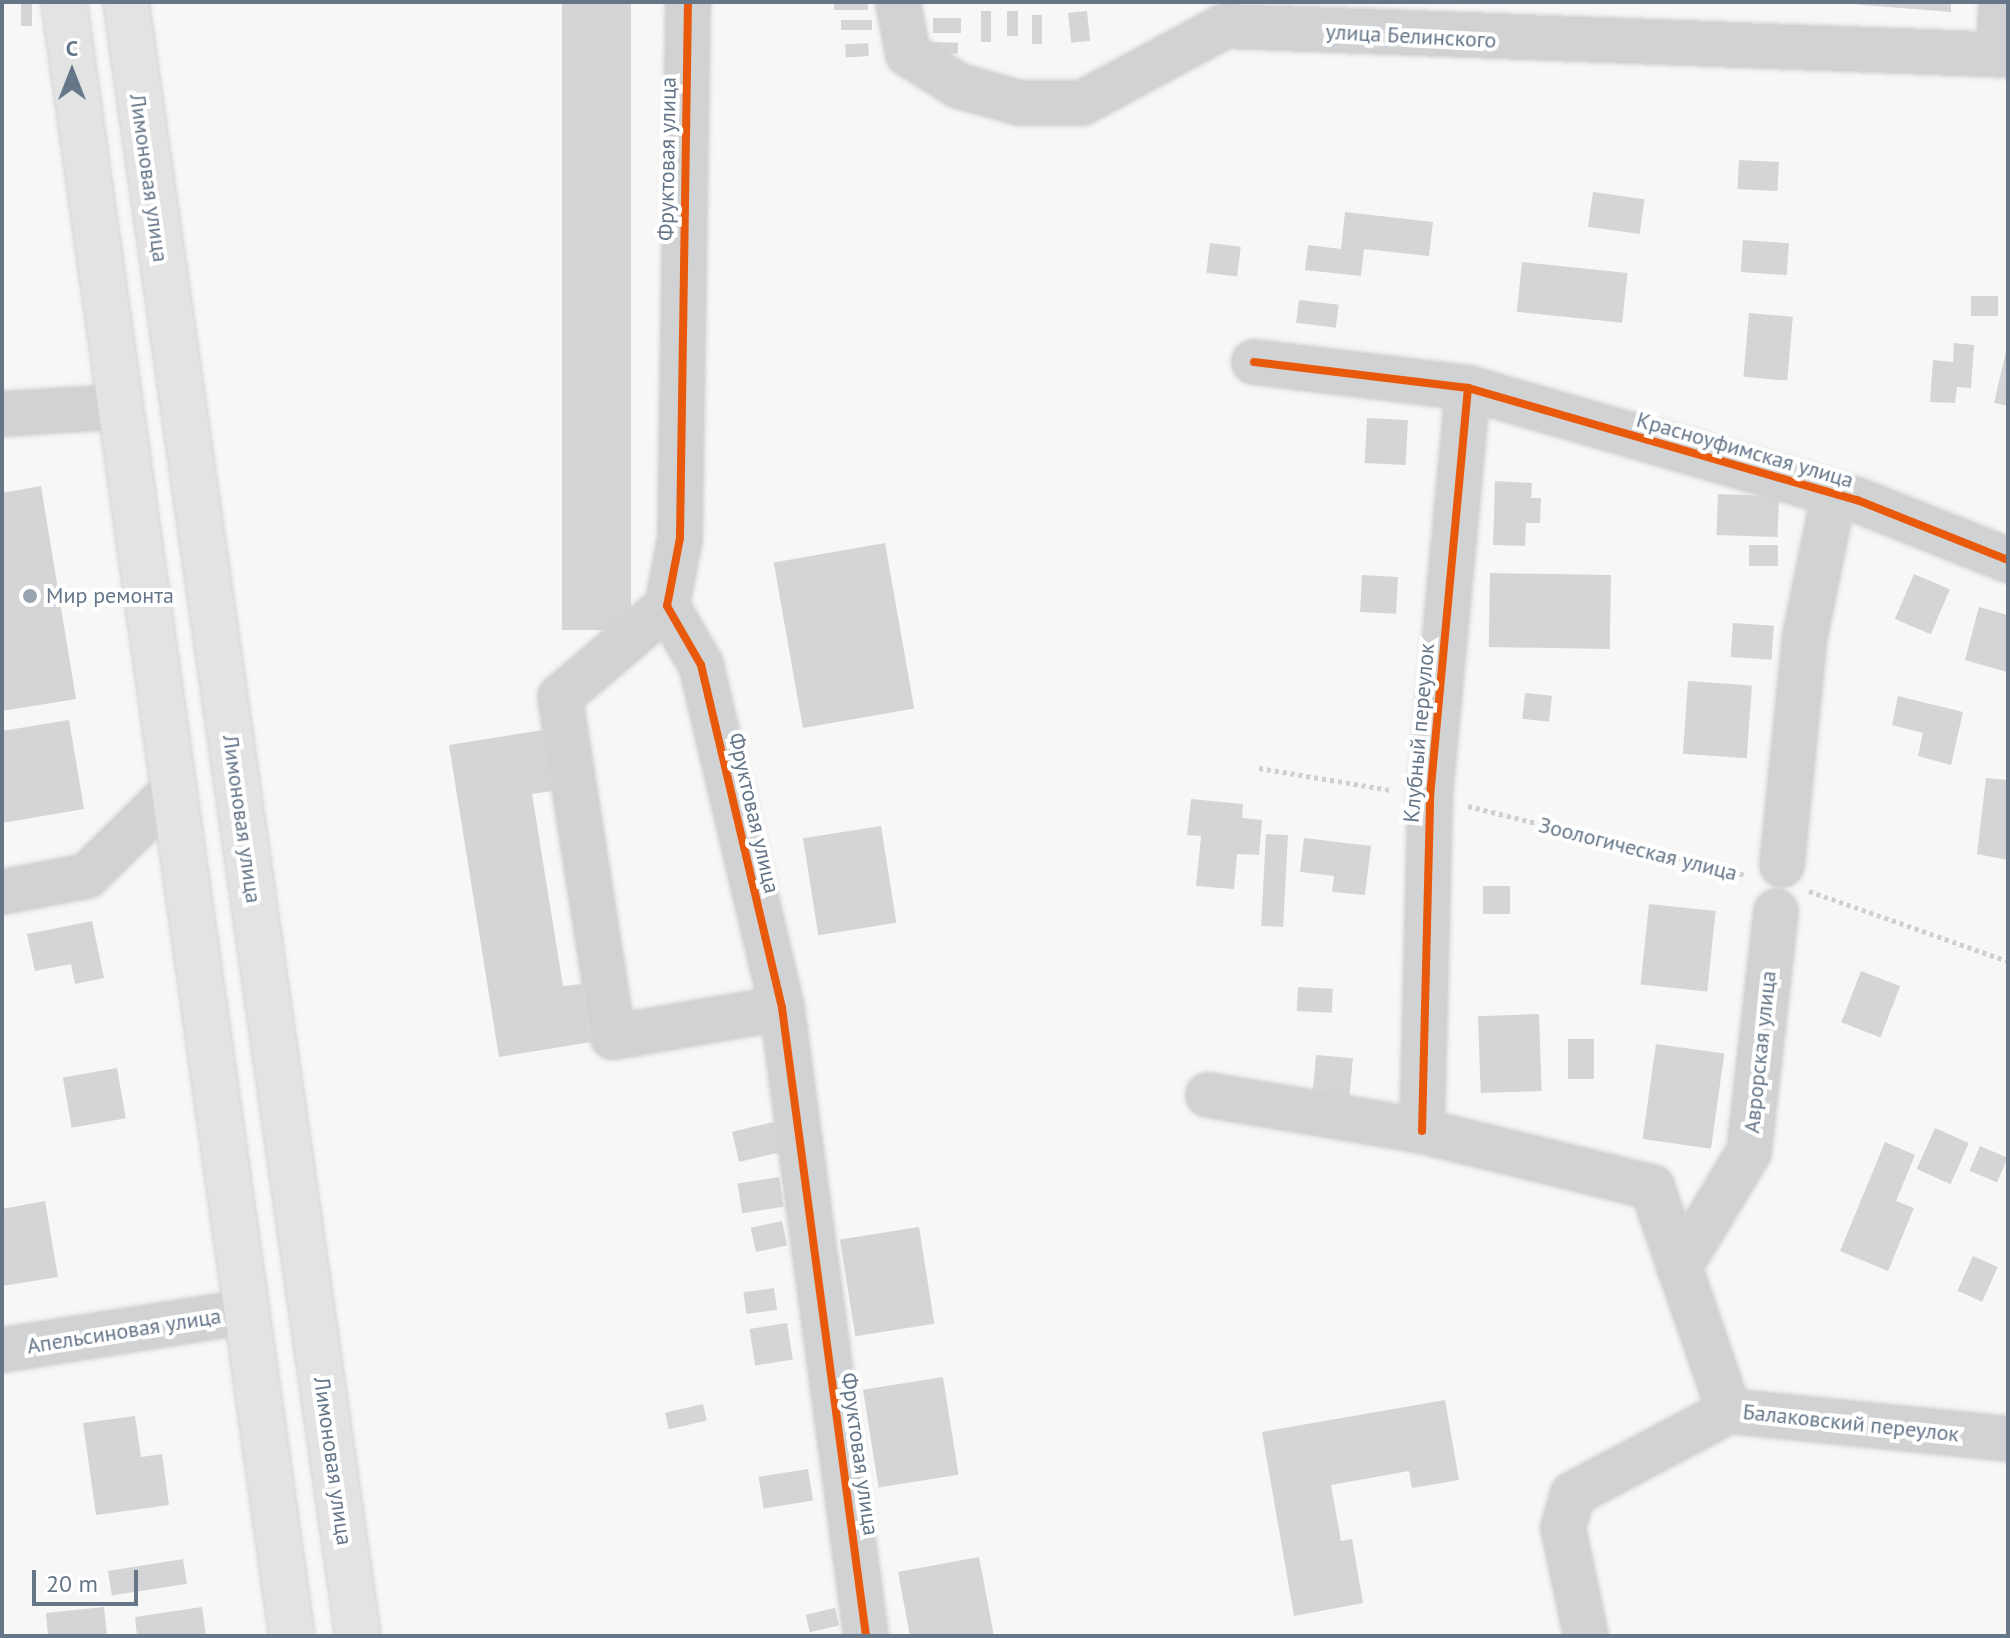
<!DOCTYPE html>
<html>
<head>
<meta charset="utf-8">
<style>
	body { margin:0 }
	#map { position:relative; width:2010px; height:1638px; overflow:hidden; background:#f7f7f6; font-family:"PT Sans",sans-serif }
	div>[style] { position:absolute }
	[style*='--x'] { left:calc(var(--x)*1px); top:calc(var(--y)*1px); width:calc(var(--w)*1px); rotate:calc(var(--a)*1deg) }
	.building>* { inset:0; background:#d4d5d6; transform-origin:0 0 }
	.path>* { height:5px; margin-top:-2.5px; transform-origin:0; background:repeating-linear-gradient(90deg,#cecfd0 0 4px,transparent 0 8px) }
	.roads { filter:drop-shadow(0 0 2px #d2d3d5) drop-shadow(0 0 2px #d2d3d5) }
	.minor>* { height:44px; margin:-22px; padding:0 22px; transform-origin:22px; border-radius:22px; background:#d1d2d3 }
	.highway>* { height:44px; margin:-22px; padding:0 22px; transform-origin:22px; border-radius:22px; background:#e3e3e4 }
	.cycleway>* { height:8px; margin:-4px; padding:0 4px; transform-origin:4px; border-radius:4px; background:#e8590c }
	.dots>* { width:22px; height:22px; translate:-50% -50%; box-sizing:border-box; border:4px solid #fff; border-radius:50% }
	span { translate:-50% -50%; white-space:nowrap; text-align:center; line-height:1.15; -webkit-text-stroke:8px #fff; paint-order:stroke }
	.street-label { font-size:22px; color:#657689 }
	.poi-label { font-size:22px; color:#657689 }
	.left { translate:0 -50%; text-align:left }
	.frame { position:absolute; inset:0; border:4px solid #657689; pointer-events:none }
	.north { position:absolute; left:32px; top:32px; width:80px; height:80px; -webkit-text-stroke:6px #fff; paint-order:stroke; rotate:0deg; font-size:22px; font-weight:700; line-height:32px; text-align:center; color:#657689 }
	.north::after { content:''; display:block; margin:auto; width:28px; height:36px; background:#657689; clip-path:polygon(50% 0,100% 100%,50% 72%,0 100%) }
	.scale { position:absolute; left:32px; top:1570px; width:106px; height:36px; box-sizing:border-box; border:4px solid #657689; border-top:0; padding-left:10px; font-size:24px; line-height:28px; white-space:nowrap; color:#657689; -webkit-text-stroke:6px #fff; paint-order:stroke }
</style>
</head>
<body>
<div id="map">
	<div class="building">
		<i style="left:21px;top:2px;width:11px;height:24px"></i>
		<i style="left:562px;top:2px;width:69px;height:628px"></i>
		<i style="left:834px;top:2px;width:34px;height:8px"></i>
		<i style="clip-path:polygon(1826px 2px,1951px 2px,1951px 12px)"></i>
		<i style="left:981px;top:11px;width:10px;height:31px"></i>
		<i style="left:1007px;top:11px;width:11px;height:25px"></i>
		<i style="left:1087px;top:11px;width:30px;height:19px;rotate:84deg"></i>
		<i style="left:1032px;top:15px;width:10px;height:29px"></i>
		<i style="left:961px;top:18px;width:15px;height:28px;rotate:90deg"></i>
		<i style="left:841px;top:20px;width:31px;height:10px"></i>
		<i style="left:933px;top:42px;width:25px;height:11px;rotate:2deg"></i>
		<i style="left:868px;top:43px;width:13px;height:23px;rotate:86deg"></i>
		<i style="left:1739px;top:160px;width:40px;height:29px;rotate:3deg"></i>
		<i style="left:1593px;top:192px;width:52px;height:35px;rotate:8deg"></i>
		<i style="clip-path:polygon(1345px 212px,1433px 222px,1429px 256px,1364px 249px,1361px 276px,1305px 270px,1308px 245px,1341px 249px)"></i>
		<i style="left:1743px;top:240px;width:46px;height:32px;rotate:4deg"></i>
		<i style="left:1210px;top:243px;width:31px;height:30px;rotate:7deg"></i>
		<i style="left:1522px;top:262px;width:106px;height:50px;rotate:6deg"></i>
		<i style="left:1971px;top:296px;width:27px;height:20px"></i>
		<i style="left:1299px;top:300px;width:40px;height:23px;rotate:7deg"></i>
		<i style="left:1749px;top:313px;width:44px;height:64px;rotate:5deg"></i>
		<i style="clip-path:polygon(1954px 343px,1974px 345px,1971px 388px,1957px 387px,1955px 403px,1930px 402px,1933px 360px,1953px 362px)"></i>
		<i style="clip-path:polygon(2007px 347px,2008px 347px,2008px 406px,1994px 403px)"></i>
		<i style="left:1367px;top:418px;width:41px;height:45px;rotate:3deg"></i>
		<i style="clip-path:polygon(1495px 481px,1532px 483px,1531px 498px,1541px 498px,1540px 523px,1526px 523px,1525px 546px,1493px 545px)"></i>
		<i style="clip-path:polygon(41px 486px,76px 699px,2px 711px,2px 493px)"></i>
		<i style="left:1718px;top:494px;width:61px;height:41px;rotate:2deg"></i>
		<i style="left:885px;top:543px;width:168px;height:113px;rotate:80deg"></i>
		<i style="left:1749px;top:545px;width:29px;height:21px"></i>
		<i style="left:1490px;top:573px;width:121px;height:74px;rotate:1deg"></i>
		<i style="left:1914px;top:574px;width:39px;height:49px;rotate:23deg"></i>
		<i style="left:1362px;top:575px;width:36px;height:37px;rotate:3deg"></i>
		<i style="clip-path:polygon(1979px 607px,2008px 615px,2007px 672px,1965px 660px)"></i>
		<i style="left:1733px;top:623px;width:41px;height:34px;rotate:4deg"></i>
		<i style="left:1688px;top:681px;width:64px;height:73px;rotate:4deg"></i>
		<i style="left:1525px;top:693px;width:27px;height:26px;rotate:6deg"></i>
		<i style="clip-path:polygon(1898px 696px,1963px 712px,1951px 765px,1918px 756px,1923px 733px,1892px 725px)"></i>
		<i style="clip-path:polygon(69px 720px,84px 809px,2px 823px,2px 731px)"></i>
		<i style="clip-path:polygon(543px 730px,552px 791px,532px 794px,563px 986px,582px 984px,591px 1042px,499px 1057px,449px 745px)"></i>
		<i style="clip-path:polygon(1986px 778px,2008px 780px,2008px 860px,1977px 854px)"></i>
		<i style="clip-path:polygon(1191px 799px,1243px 804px,1242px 818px,1262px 820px,1259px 855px,1237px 854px,1234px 889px,1196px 886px,1201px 836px,1187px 835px)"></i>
		<i style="left:881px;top:826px;width:98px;height:79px;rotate:81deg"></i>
		<i style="left:1266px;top:834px;width:22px;height:92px;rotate:3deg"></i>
		<i style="clip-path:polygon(1304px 838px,1371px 846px,1365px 895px,1332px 892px,1334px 876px,1300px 872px)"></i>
		<i style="left:1483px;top:886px;width:27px;height:28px"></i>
		<i style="left:1649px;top:904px;width:67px;height:81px;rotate:6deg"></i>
		<i style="clip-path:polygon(92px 921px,104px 978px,75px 984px,71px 964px,35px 971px,27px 934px)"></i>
		<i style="left:1861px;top:971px;width:42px;height:55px;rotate:21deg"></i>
		<i style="left:1298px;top:987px;width:35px;height:24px;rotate:3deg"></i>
		<i style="left:1539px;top:1014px;width:77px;height:61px;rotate:88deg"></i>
		<i style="left:1568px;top:1039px;width:26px;height:40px"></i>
		<i style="left:1656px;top:1044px;width:69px;height:96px;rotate:8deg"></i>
		<i style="left:1316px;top:1055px;width:37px;height:46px;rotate:5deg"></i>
		<i style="left:117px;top:1068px;width:51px;height:55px;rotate:80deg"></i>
		<i style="left:774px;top:1122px;width:31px;height:43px;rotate:77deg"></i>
		<i style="left:1935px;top:1128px;width:37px;height:45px;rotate:24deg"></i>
		<i style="clip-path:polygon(1885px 1142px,1915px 1155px,1896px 1201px,1914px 1208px,1888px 1271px,1840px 1251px)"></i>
		<i style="left:1980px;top:1146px;width:30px;height:27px;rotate:23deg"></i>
		<i style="left:779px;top:1177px;width:30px;height:42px;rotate:81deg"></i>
		<i style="clip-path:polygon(45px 1201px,58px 1277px,2px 1286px,2px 1209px)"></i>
		<i style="left:782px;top:1221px;width:25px;height:32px;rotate:78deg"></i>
		<i style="left:919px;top:1227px;width:98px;height:80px;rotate:81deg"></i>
		<i style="left:1973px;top:1256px;width:27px;height:38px;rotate:24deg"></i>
		<i style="left:774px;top:1288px;width:22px;height:31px;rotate:82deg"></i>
		<i style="left:787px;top:1323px;width:37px;height:38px;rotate:81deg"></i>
		<i style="left:943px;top:1377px;width:99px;height:81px;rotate:81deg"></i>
		<i style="clip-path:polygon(1445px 1400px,1459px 1480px,1412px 1488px,1409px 1471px,1331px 1485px,1341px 1541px,1352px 1539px,1363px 1603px,1294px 1616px,1262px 1432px)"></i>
		<i style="left:703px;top:1404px;width:17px;height:39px;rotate:77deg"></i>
		<i style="clip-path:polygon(135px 1416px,141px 1457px,162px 1454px,169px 1505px,96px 1515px,83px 1423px)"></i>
		<i style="left:808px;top:1469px;width:32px;height:50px;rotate:81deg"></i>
		<i style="clip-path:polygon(979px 1557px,994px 1636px,910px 1636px,898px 1572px)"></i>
		<i style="left:183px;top:1559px;width:25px;height:76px;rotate:81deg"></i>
		<i style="clip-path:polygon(104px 1607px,107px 1636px,48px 1636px,46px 1613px)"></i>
		<i style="clip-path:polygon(202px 1607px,206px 1636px,137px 1636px,135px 1617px)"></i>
		<i style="left:835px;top:1608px;width:18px;height:30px;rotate:77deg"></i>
	</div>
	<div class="path">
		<i style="--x:1259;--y:768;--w:134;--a:9.5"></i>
		<i style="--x:1468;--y:806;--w:285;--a:14"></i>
		<i style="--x:1809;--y:891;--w:211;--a:19.4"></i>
	</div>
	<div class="roads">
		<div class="minor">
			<i style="--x:688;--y:2;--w:536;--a:90.86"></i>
			<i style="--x:680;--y:538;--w:69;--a:100.8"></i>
			<i style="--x:667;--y:606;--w:68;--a:60"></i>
			<i style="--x:701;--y:665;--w:352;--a:76.7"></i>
			<i style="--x:782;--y:1008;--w:634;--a:82.38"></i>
			<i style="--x:898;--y:2;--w:53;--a:79.1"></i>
			<i style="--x:908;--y:54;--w:60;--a:32.1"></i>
			<i style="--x:959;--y:86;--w:63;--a:15.6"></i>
			<i style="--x:1020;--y:103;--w:62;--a:0"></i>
			<i style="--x:1082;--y:103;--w:162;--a:-28.3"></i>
			<i style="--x:1225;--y:26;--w:784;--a:2.12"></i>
			<i style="--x:1999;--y:55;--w:53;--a:-87.8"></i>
			<i style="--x:1254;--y:362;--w:216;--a:6.9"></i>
			<i style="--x:1468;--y:388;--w:405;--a:16.1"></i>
			<i style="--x:1857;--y:500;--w:162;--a:21.7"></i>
			<i style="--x:2;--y:414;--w:115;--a:-3.5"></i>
			<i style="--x:667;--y:606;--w:140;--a:139.6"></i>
			<i style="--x:560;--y:697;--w:344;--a:81.1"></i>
			<i style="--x:613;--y:1037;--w:171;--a:-9.7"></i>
			<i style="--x:1782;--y:865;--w:230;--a:-84.3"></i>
			<i style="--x:1805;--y:636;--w:145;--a:-78.5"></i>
			<i style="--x:2;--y:892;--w:86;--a:-10.7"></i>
			<i style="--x:87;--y:876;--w:120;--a:-44.7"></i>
			<i style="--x:1208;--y:1095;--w:217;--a:9.5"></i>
			<i style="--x:1422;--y:1131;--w:237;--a:13.7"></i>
			<i style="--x:1652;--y:1187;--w:237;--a:71"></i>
			<i style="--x:1422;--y:1131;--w:334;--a:-88.6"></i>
			<i style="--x:1430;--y:797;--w:411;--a:-84.7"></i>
			<i style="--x:1679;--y:1268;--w:135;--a:-58.9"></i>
			<i style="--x:1749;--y:1152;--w:242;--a:-83.6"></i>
			<i style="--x:2;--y:1350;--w:247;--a:-8.9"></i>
			<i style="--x:1586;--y:1636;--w:110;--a:-102"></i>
			<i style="--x:1563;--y:1528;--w:35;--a:-74"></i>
			<i style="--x:1573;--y:1494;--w:177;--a:-28"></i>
			<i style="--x:1729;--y:1411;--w:280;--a:5.7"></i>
		</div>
		<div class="highway">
			<i style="--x:64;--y:2;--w:1650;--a:82.06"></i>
			<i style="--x:126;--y:2;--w:1650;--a:81.92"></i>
		</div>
	</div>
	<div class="cycleway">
		<i style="--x:688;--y:2;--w:536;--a:90.86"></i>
		<i style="--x:680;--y:538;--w:69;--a:100.8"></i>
		<i style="--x:667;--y:606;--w:68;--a:60"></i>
		<i style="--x:701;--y:665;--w:352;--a:76.7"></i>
		<i style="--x:782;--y:1008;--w:634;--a:82.38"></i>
		<i style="--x:1254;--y:362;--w:216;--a:6.9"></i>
		<i style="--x:1468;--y:388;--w:405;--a:16.1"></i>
		<i style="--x:1857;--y:500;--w:162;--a:21.7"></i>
		<i style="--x:1422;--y:1131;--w:334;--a:-88.6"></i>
		<i style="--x:1430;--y:797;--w:411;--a:-84.7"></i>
	</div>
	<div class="dots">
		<i style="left:30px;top:596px;background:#98a3af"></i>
	</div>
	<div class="street-label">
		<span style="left:1411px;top:36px;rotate:3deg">улица Белинского</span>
		<span style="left:667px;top:159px;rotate:-89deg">Фруктовая улица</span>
		<span style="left:149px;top:178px;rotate:82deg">Лимоновая улица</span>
		<span style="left:1745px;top:450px;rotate:16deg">Красноуфимская улица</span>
		<span style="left:1419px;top:733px;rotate:-85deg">Клубный переулок</span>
		<span style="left:754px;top:813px;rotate:77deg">Фруктовая улица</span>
		<span style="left:242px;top:819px;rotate:82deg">Лимоновая улица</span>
		<span style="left:1638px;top:849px;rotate:14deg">Зоологическая улица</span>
		<span style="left:1760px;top:1052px;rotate:-84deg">Аврорская улица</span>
		<span style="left:124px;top:1331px;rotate:-9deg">Апельсиновая улица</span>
		<span style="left:1851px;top:1423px;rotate:6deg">Балаковский переулок</span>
		<span style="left:860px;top:1454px;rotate:82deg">Фруктовая улица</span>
		<span style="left:333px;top:1461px;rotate:82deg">Лимоновая улица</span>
	</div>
	<div class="poi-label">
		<span class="left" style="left:46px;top:596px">Мир ремонта</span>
	</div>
	<div class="frame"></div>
	<div class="north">С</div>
	<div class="scale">20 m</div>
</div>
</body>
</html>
